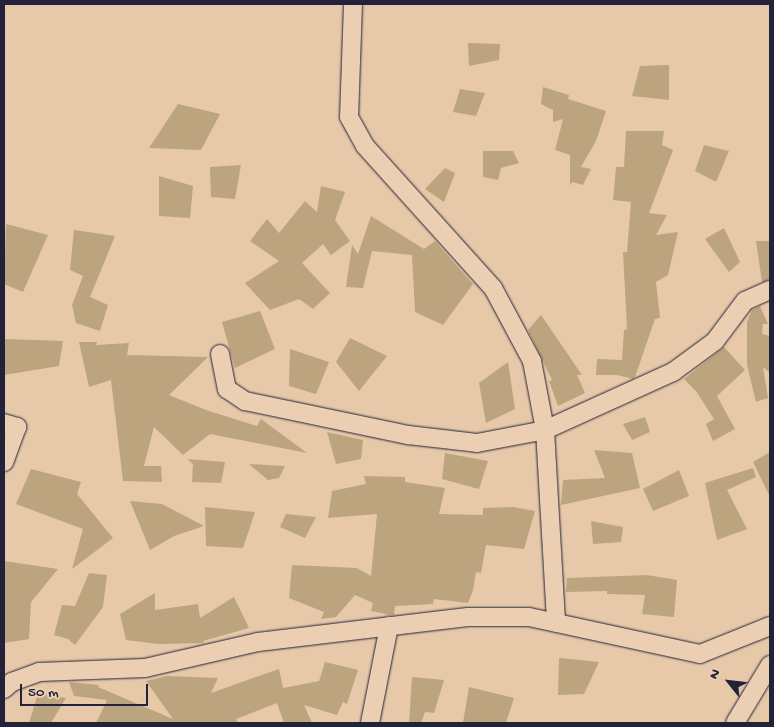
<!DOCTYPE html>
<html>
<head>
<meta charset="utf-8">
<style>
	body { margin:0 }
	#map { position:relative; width:774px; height:727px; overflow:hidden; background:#e7c9a9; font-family:"Gochi Hand",sans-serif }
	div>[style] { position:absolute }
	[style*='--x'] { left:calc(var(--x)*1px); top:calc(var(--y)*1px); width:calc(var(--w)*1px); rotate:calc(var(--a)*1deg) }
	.building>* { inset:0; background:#bca47e }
	.roads { filter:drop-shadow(0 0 1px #22223b) drop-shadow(0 0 1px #22223b) }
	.minor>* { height:18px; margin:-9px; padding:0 9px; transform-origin:9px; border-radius:9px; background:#ecceb2 }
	span { translate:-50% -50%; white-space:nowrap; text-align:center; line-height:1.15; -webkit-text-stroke:5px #ecceb2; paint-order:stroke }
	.frame { position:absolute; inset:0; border:5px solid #22223b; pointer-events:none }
	.north { position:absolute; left:704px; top:657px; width:50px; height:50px; -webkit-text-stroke:4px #ecceb2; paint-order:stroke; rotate:299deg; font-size:14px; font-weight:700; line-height:20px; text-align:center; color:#22223b }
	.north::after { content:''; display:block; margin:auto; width:18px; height:22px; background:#22223b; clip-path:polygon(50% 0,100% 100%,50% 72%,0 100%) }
	.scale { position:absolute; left:20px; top:684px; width:128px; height:22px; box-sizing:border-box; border:2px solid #22223b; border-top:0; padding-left:6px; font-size:15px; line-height:18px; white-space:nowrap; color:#22223b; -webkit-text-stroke:4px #ecceb2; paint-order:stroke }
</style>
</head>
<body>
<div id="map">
	<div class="building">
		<i style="clip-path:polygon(468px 43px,500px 44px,499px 60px,469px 66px)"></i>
		<i style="clip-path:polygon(669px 65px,669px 100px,632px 96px,640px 66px)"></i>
		<i style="clip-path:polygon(543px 87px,569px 95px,568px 99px,606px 111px,596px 141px,581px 167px,591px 169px,583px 185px,572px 182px,570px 186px,570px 155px,555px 150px,563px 119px,553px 122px,553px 110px,541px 104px)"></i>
		<i style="clip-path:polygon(460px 89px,485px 93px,476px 116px,453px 112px)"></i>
		<i style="clip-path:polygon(178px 104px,220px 114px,201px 150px,149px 148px)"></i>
		<i style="clip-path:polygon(626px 131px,664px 131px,662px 145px,673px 150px,649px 213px,667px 215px,656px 235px,678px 232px,668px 275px,656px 282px,660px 318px,655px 319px,635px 377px,633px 379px,617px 375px,596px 375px,597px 359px,622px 360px,624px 330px,627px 329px,623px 252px,627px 252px,631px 202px,613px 200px,616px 167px,624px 167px)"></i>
		<i style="clip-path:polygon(704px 145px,729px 151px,716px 182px,695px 171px)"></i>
		<i style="clip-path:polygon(483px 151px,513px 151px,519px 163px,501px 168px,498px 180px,483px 177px)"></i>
		<i style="clip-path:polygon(241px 165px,235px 199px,211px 197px,210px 167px)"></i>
		<i style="clip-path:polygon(445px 168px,455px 173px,444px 202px,425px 189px)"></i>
		<i style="clip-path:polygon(159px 176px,193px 186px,190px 218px,159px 216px)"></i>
		<i style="clip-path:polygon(321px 186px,345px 192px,335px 220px,350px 241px,331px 255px,323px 244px,302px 263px,330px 293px,313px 309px,299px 299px,270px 310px,245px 283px,279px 261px,250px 241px,267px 219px,279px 233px,305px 201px,317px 212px)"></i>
		<i style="clip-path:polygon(371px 216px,424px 249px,435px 241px,473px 284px,443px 325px,415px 312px,412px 255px,372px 251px,363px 288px,346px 287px,352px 245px,358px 254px)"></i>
		<i style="clip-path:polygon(6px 224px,48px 235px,23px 292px,4px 284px)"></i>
		<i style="clip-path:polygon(724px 228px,740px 262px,729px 272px,705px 239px)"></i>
		<i style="clip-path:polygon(74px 230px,115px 236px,90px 297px,108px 305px,100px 331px,76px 323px,72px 305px,83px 276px,70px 270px)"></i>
		<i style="clip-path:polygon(756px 241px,770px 241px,770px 280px,762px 282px)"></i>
		<i style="clip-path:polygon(760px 306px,768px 324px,763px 324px,762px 334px,770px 336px,770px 373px,763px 367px,768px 398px,756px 402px,747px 365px,747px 322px,752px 310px)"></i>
		<i style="clip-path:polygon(260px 311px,275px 349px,235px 368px,222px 322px)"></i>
		<i style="clip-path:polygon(541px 315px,582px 375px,577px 375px,585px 393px,558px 406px,549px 381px,552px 380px,528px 330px)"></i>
		<i style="clip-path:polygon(350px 338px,387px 356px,359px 391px,336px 362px)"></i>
		<i style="clip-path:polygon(4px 339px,63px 341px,59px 366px,4px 375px)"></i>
		<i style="clip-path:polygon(79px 342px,97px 342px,96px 345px,129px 343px,127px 355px,208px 357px,169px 395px,206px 410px,257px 426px,261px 419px,307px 453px,210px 434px,183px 455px,154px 427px,144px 466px,161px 466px,162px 482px,123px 481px,111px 380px,89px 387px)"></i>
		<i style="clip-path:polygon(724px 347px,745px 370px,717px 396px,735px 429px,713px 441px,706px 424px,714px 419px,696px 391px,684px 379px)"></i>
		<i style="clip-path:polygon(290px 349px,329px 362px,316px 394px,289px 386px)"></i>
		<i style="clip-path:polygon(508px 362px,515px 409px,486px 423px,479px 383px)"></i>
		<i style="clip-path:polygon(645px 417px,650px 432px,632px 440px,623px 424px)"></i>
		<i style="clip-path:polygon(327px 432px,363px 440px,361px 459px,336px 464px)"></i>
		<i style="clip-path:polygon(594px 450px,632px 453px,640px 488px,561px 505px,563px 480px,605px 478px)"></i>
		<i style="clip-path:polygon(770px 452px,770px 497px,753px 462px)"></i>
		<i style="clip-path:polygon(445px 453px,488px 461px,479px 489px,442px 479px)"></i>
		<i style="clip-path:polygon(187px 459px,225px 462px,221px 483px,192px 482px,193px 464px)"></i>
		<i style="clip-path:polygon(249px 464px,285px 466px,279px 478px,268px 480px)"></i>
		<i style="clip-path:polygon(753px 468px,756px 477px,727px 490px,747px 529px,717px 540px,705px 483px)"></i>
		<i style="clip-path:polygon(31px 469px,81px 482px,77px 494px,113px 538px,72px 569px,83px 529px,16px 504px)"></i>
		<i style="clip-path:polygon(679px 470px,689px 496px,653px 511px,643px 489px)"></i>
		<i style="clip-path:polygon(364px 476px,405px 477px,405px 482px,445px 488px,439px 514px,483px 515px,483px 508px,513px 507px,535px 511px,524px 549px,486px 545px,481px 573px,476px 572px,473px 590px,468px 603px,434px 599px,433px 604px,395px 606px,394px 615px,391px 615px,371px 611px,373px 603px,355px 595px,336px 617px,321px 619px,324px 612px,289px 598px,292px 565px,357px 568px,371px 576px,377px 514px,328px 518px,332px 491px,366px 484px)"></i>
		<i style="clip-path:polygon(130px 501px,162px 504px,204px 526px,174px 536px,150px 550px)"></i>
		<i style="clip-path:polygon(205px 507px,255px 512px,243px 548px,206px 546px)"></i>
		<i style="clip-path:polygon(286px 514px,316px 517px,305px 538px,280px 527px)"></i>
		<i style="clip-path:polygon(591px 521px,623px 527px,621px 542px,593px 544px)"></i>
		<i style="clip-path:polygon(4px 561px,58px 569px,31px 602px,29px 639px,4px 643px)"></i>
		<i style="clip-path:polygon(89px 573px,107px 575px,103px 607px,75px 645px,68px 639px,54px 635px,62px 605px,75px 606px)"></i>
		<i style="clip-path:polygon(647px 575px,677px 580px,674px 617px,642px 614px,645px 595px,607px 594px,607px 591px,566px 592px,567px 578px)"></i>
		<i style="clip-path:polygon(155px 593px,155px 610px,198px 604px,200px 618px,234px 597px,249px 628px,203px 641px,204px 643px,158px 644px,126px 640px,120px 614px)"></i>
		<i style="clip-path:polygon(559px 658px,599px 662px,584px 694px,558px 695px)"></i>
		<i style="clip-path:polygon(325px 662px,358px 670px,347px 704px,343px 702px,337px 715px,304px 705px,312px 723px,284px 723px,277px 703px,236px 719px,238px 723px,96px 723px,107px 700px,74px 696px,69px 682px,99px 685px,98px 687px,173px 719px,146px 681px,167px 676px,218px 678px,211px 693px,279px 669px,283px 688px,319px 681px)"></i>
		<i style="clip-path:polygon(412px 677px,444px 680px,434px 713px,425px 712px,421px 723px,409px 723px)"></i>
		<i style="clip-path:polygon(469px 687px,514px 698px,506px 723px,463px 723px)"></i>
		<i style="clip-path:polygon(38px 693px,66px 698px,51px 723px,29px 723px)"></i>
	</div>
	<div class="roads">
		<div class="minor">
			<i style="--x:353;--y:4;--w:113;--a:92"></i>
			<i style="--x:349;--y:117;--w:33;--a:61"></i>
			<i style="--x:365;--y:146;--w:191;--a:48"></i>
			<i style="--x:493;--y:288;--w:83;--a:61.9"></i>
			<i style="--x:532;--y:361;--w:70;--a:79.3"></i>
			<i style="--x:545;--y:430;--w:193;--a:86.7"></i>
			<i style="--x:220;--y:354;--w:36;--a:79"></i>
			<i style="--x:227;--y:389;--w:22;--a:34"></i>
			<i style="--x:245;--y:401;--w:167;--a:11.8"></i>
			<i style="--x:408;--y:435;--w:69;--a:6.6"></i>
			<i style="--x:477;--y:443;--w:69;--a:-10.8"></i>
			<i style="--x:545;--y:430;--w:141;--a:-24.4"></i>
			<i style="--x:673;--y:372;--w:52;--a:-36.4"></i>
			<i style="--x:715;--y:341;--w:50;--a:-53.1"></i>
			<i style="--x:745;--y:301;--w:27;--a:-24"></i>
			<i style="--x:4;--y:423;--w:14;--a:17"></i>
			<i style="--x:17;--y:427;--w:37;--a:110"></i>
			<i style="--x:4;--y:689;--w:11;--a:-41"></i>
			<i style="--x:12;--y:682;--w:29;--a:-20"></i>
			<i style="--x:39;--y:672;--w:106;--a:-2.2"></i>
			<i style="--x:145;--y:668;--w:116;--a:-13"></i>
			<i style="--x:258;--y:642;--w:211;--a:-6.8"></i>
			<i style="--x:468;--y:617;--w:61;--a:0"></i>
			<i style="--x:529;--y:617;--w:175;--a:12.2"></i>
			<i style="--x:700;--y:654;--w:75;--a:-21.8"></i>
			<i style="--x:370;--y:723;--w:99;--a:-78.9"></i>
			<i style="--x:735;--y:723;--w:68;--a:-58.9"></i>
		</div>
	</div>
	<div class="frame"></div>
	<div class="north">N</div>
	<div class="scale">50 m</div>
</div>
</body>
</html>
